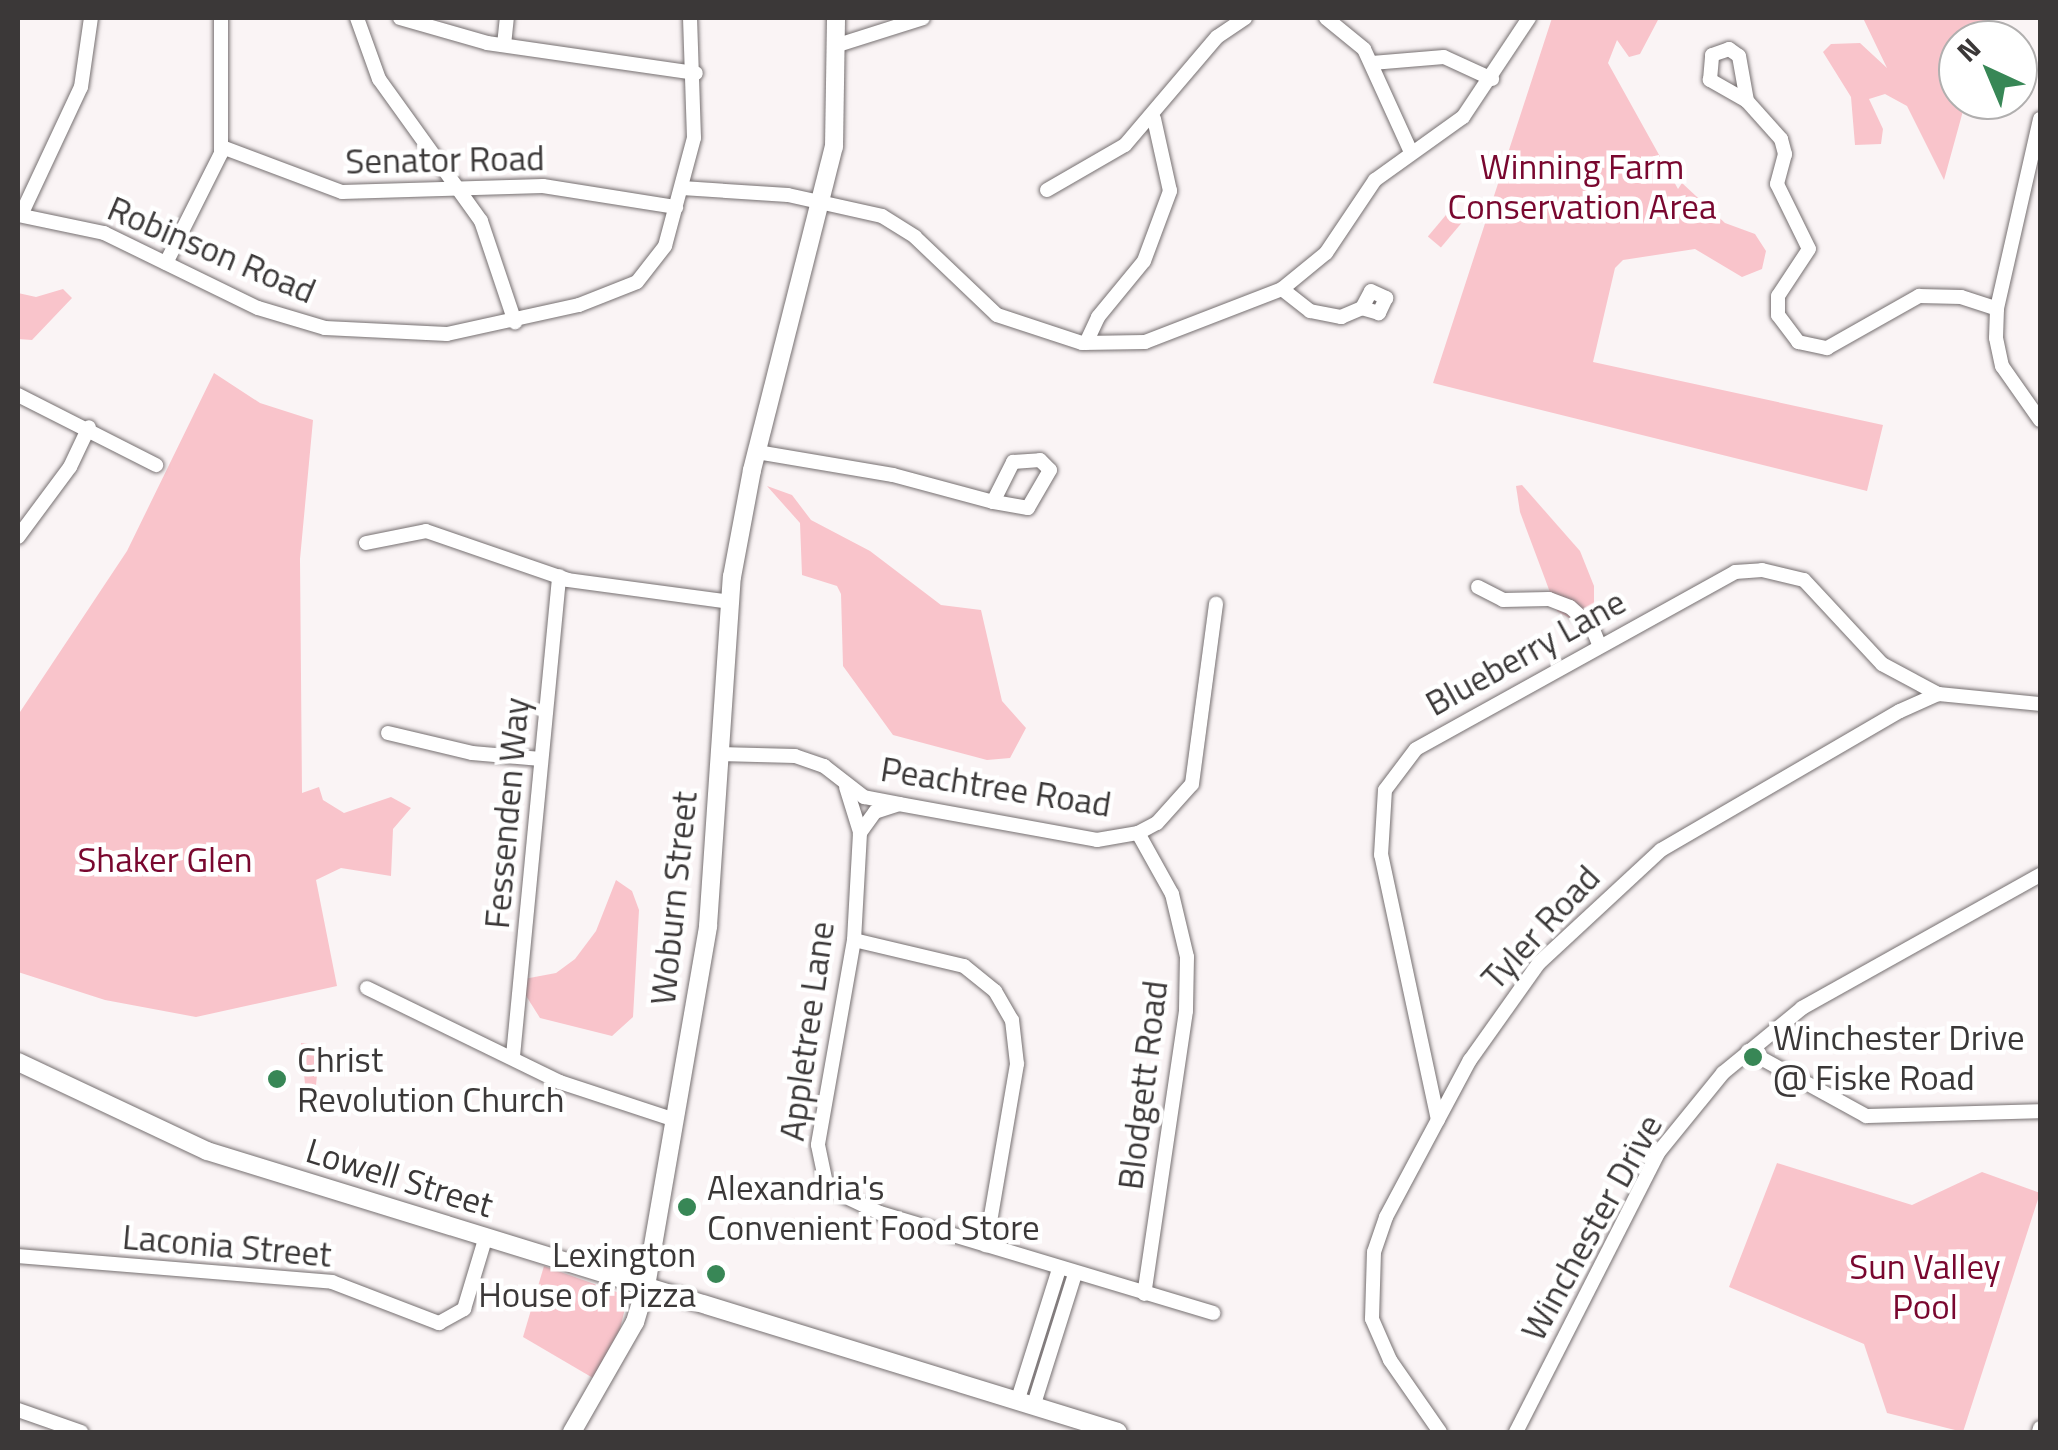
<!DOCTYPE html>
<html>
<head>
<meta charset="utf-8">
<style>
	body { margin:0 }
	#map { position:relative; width:2058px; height:1450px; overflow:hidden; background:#faf4f5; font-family:"Titillium Web",sans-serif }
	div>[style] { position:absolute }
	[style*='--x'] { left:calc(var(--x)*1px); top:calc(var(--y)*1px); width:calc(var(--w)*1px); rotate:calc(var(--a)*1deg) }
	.green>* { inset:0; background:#f9c4cb; transform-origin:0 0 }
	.roads { filter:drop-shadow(0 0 2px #767071) drop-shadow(0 0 2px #767071) }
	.minor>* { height:14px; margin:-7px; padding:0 7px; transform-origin:7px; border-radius:7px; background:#fff }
	.major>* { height:18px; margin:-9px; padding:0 9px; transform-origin:9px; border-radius:9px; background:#fff }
	.dots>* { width:28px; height:28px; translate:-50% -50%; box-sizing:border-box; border:5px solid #fff; border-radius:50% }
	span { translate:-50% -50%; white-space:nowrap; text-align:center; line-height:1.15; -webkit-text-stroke:9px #fff; paint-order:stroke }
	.street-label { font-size:35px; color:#3b3838 }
	.park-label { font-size:35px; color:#79072f }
	.poi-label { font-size:35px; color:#3b3838 }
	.left { translate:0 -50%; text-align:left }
	.right { translate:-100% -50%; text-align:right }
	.frame { position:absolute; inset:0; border:20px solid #3b3838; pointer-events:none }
	.north { position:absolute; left:1938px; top:20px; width:100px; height:100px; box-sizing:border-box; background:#fff; border:2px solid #b1afaf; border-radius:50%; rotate:316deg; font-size:28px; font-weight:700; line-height:40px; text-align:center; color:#3b3838 }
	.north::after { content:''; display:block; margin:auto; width:35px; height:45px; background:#388756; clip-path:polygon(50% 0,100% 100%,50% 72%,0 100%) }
</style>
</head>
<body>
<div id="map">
	<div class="green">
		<i style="clip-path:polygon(1552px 18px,1659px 18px,1640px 54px,1629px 57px,1617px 40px,1608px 63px,1678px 189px,1682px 183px,1725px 223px,1755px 234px,1766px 251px,1762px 269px,1742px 277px,1695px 249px,1623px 260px,1615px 268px,1593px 362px,1883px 425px,1867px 491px,1433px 383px)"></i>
		<i style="clip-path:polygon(1863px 18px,1989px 18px,1982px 40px,1958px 40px,1958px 100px,1966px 100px,1944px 180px,1907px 106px,1885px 94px,1869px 99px,1883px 129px,1881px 144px,1855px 145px,1851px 97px,1823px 52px,1831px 44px,1860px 43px,1887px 68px)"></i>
		<i style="left:1451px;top:209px;width:17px;height:36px;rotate:40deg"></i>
		<i style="clip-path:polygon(63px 289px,72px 298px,32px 340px,18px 339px,18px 293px,36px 297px)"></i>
		<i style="clip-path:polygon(214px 373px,260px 403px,313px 420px,300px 559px,302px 793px,319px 787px,323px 800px,344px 813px,391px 797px,411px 808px,393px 829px,391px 876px,341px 868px,316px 880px,337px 986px,196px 1017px,105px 1000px,18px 972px,18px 715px,127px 551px)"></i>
		<i style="clip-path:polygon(1522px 485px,1580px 551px,1594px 586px,1594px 616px,1580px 624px,1557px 611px,1520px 512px,1516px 486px)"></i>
		<i style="clip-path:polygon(767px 486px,792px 495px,811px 520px,870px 551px,941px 605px,981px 610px,1002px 701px,1026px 728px,1010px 758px,987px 760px,893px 735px,843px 666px,841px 594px,837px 586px,802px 575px,800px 523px)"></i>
		<i style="clip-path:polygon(616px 880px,632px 891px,639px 910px,633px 1017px,612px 1036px,540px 1018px,523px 991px,524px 979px,556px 973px,575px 959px,596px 931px)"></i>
		<i style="clip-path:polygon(301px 1043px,320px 1045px,315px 1095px,306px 1094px)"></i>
		<i style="clip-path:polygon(1777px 1163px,1912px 1205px,1982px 1172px,2040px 1193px,1963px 1432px,1887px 1413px,1864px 1344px,1729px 1287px)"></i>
		<i style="clip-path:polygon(544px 1266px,628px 1296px,620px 1329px,593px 1378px,523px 1337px)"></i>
	</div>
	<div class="roads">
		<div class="minor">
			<i style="--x:357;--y:18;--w:65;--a:70.2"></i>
			<i style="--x:379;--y:79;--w:175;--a:54.3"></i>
			<i style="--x:481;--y:221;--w:107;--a:71.4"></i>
			<i style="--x:400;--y:18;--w:91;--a:16"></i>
			<i style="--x:487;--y:43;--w:211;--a:8.2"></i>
			<i style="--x:1326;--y:18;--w:49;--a:39.2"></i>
			<i style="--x:1364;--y:49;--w:111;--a:65.5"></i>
			<i style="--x:504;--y:45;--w:27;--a:-84"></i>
			<i style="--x:838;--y:45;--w:89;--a:-17.6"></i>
			<i style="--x:1372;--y:63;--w:72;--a:-4.8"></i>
			<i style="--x:1444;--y:57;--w:53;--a:24.6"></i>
			<i style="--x:1747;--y:101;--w:43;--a:-150.4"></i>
			<i style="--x:1710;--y:80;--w:25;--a:-85"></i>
			<i style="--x:1712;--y:55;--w:18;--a:-19"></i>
			<i style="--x:1729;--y:49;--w:12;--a:35"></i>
			<i style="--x:1739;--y:56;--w:46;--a:79.9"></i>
			<i style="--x:1747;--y:101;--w:51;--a:48.2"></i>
			<i style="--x:1781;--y:139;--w:16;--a:75"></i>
			<i style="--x:1785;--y:154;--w:31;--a:105"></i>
			<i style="--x:1777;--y:184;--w:72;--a:63.8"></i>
			<i style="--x:1809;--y:249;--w:56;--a:123.4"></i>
			<i style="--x:1778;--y:296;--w:19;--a:90"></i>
			<i style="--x:1778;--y:315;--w:34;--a:53"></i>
			<i style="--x:1798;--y:342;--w:30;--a:12"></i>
			<i style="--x:1827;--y:348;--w:106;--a:-29.5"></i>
			<i style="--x:1919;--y:296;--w:42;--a:1.4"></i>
			<i style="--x:1961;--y:297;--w:38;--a:18"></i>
			<i style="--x:2040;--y:119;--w:195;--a:102.8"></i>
			<i style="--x:1997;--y:309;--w:29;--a:92"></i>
			<i style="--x:1996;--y:338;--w:29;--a:78"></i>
			<i style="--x:2002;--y:366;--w:66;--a:54.9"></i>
			<i style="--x:222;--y:147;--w:128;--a:20.6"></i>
			<i style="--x:342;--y:192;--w:201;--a:-1.7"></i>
			<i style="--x:543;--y:186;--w:135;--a:9"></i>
			<i style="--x:682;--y:188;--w:106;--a:3.8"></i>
			<i style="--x:788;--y:195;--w:96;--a:12.6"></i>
			<i style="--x:882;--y:216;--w:39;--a:32"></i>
			<i style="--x:915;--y:237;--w:113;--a:43.6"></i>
			<i style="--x:997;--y:315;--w:89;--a:18.2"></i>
			<i style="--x:1082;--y:343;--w:63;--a:-0.9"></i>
			<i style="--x:1145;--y:342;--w:147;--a:-21.1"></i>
			<i style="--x:1282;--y:289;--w:57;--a:-39.3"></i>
			<i style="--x:1326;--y:253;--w:88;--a:-56.1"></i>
			<i style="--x:1375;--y:180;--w:108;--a:-35.6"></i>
			<i style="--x:1463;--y:117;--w:119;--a:-56.3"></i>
			<i style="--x:1047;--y:190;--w:90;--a:-30"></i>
			<i style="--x:1125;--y:145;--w:142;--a:-49.6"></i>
			<i style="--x:1217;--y:37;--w:34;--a:-34"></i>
			<i style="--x:18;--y:215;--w:88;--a:11.8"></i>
			<i style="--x:104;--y:233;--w:171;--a:26"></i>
			<i style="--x:258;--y:308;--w:70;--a:16.6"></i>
			<i style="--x:325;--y:328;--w:122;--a:2.8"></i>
			<i style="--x:447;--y:334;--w:135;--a:-12.4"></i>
			<i style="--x:579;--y:305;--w:62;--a:-21.6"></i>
			<i style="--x:637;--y:282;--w:46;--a:-52.1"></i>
			<i style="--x:665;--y:246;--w:112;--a:-75"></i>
			<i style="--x:694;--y:138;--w:120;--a:-91.9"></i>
			<i style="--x:21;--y:215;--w:141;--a:-64.9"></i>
			<i style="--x:81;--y:87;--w:70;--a:-81.8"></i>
			<i style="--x:166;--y:263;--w:123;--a:-63.4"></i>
			<i style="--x:221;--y:153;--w:135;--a:-90"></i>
			<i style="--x:1282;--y:289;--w:36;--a:38"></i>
			<i style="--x:1310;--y:311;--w:32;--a:11"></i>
			<i style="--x:1341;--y:317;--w:23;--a:-23"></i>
			<i style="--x:1362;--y:308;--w:19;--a:-62"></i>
			<i style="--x:1371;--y:291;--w:17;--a:25"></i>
			<i style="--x:1386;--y:298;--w:17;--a:115"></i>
			<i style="--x:1379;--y:313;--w:18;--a:-164"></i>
			<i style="--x:1086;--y:343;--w:29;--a:-65"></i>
			<i style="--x:1098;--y:317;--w:72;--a:-50.6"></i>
			<i style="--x:1144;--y:261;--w:75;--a:-69.6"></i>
			<i style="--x:1170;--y:191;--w:74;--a:-102.5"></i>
			<i style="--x:18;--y:395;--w:155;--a:26.9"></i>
			<i style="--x:757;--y:452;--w:138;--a:9.6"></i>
			<i style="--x:893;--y:475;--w:104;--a:15.1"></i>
			<i style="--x:993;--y:502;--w:45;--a:-63.4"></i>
			<i style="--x:1013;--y:462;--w:27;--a:-4"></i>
			<i style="--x:1040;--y:460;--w:14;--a:45"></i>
			<i style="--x:1050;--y:470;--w:44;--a:120.1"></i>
			<i style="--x:1028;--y:508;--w:36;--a:-170"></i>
			<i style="--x:18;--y:537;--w:87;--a:-53.4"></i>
			<i style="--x:70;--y:467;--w:44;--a:-64.6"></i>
			<i style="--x:366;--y:543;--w:61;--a:-11.3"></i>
			<i style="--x:426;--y:531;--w:150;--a:19"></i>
			<i style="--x:568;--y:580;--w:163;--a:7.7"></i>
			<i style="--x:1478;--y:587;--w:28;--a:27"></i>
			<i style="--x:1503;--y:600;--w:46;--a:-1.2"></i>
			<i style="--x:1549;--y:599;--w:22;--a:21"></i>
			<i style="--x:1570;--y:607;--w:30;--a:42"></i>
			<i style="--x:1592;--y:627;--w:18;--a:68"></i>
			<i style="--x:388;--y:733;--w:86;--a:13.4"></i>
			<i style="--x:472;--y:753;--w:69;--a:5"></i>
			<i style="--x:719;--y:754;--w:76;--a:1.5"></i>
			<i style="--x:795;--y:756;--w:31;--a:19"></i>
			<i style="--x:824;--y:766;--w:51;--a:37.8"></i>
			<i style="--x:864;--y:797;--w:36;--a:11"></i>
			<i style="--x:899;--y:804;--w:201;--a:10.3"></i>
			<i style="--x:1097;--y:840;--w:42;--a:-9.7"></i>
			<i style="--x:1138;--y:833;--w:21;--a:-28"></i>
			<i style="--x:1157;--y:823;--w:52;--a:-48.1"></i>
			<i style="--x:1192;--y:784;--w:182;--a:-82.4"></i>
			<i style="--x:846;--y:787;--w:47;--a:72.7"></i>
			<i style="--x:899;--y:804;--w:25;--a:162"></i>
			<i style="--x:875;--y:812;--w:26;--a:126"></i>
			<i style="--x:860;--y:833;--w:107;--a:93.2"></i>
			<i style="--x:854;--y:940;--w:208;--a:100"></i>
			<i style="--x:818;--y:1145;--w:44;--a:78.2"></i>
			<i style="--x:827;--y:1188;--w:59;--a:25.3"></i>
			<i style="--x:880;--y:1213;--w:348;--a:16.7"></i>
			<i style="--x:1138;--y:833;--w:70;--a:60.9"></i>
			<i style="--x:1172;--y:894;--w:65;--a:76.6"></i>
			<i style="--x:1187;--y:957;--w:54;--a:91.1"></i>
			<i style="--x:1186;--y:1011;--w:286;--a:98.4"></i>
			<i style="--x:854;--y:940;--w:113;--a:13.3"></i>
			<i style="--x:964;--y:966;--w:40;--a:39"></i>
			<i style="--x:995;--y:991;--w:34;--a:60"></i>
			<i style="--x:1012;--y:1020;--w:44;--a:83.5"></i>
			<i style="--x:1017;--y:1064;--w:184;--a:99.7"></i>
			<i style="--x:367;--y:988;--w:215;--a:26"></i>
			<i style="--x:560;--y:1082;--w:121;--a:18.3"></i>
			<i style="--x:1748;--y:1051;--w:135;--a:28.8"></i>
			<i style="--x:1866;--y:1116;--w:174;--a:-1.6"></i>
			<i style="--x:513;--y:1056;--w:482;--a:-84.5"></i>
			<i style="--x:1438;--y:1120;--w:271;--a:-102.1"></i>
			<i style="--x:1381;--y:855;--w:65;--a:-86.5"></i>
			<i style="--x:1385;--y:790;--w:51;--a:-52.9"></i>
			<i style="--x:1416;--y:749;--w:365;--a:-29"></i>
			<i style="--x:1735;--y:572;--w:27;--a:-4"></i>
			<i style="--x:1762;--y:570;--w:43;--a:13.4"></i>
			<i style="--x:1804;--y:580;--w:115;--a:47.1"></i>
			<i style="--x:1882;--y:664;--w:64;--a:28.2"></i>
			<i style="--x:18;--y:1256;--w:315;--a:4.7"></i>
			<i style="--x:332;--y:1282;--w:115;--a:21"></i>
			<i style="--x:439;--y:1323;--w:29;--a:-29"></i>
			<i style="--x:464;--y:1309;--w:76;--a:-73.2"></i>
			<i style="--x:1018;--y:1399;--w:136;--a:-72.5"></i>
			<i style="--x:1034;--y:1404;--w:136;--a:-72.5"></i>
			<i style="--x:18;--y:1410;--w:67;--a:19.2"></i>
			<i style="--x:1440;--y:1432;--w:88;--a:-124.8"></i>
			<i style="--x:1390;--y:1360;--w:45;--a:-113.7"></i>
			<i style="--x:1372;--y:1319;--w:67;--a:-88.3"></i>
			<i style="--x:1374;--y:1252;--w:37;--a:-71"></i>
			<i style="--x:1386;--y:1217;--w:178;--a:-61.9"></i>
			<i style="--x:1470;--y:1060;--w:119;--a:-54.6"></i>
			<i style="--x:1539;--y:963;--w:166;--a:-42.8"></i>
			<i style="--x:1661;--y:850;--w:276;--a:-30.2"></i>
			<i style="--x:1900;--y:711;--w:42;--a:-24.1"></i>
			<i style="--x:1938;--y:694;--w:102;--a:5.6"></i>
			<i style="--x:1516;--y:1432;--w:313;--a:-63"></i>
			<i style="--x:1658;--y:1153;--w:103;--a:-50.9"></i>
			<i style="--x:1723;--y:1073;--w:102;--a:-39.4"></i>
			<i style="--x:1802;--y:1008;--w:273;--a:-29.2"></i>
			<i style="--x:2039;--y:1432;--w:4;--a:-76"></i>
		</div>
		<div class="major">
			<i style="--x:18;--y:1062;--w:209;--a:25.2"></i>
			<i style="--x:207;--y:1151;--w:953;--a:17.14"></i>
			<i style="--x:572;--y:1432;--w:127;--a:-60.2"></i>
			<i style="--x:635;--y:1322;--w:38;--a:-73"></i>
			<i style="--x:646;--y:1286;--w:365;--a:-80.2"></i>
			<i style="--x:708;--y:926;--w:350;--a:-86.1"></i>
			<i style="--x:732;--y:577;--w:109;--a:-79.4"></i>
			<i style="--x:752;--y:470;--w:333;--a:-75.8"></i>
			<i style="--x:834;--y:147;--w:129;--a:-89.1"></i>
		</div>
	</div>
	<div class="dots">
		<i style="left:1753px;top:1057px;background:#388756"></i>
		<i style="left:277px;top:1079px;background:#388756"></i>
		<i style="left:687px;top:1207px;background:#388756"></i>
		<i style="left:716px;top:1274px;background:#388756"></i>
	</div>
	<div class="street-label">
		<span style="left:445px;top:159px;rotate:-1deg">Senator Road</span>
		<span style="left:212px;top:249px;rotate:23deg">Robinson Road</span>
		<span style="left:1525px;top:652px;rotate:-29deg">Blueberry Lane</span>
		<span style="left:996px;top:786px;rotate:9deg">Peachtree Road</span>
		<span style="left:506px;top:813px;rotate:-85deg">Fessenden Way</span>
		<span style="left:673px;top:898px;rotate:-84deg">Woburn Street</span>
		<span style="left:1540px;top:927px;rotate:-47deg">Tyler Road</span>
		<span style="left:806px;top:1031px;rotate:-82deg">Appletree Lane</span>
		<span style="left:1142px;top:1085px;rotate:-83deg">Blodgett Road</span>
		<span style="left:400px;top:1177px;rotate:17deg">Lowell Street</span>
		<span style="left:1591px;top:1227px;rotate:-61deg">Winchester Drive</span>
		<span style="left:227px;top:1245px;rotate:5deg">Laconia Street</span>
	</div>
	<div class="park-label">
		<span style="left:1582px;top:186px">Winning Farm<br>Conservation Area</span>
		<span style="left:165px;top:859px">Shaker Glen</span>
		<span style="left:1925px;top:1286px">Sun Valley<br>Pool</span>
	</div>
	<div class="poi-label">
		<span class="left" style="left:1773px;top:1057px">Winchester Drive<br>@ Fiske Road</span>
		<span class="left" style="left:297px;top:1079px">Christ<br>Revolution Church</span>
		<span class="left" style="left:707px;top:1207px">Alexandria's<br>Convenient Food Store</span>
		<span class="right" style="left:696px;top:1274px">Lexington<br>House of Pizza</span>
	</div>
	<div class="frame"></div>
	<div class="north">N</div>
</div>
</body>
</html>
